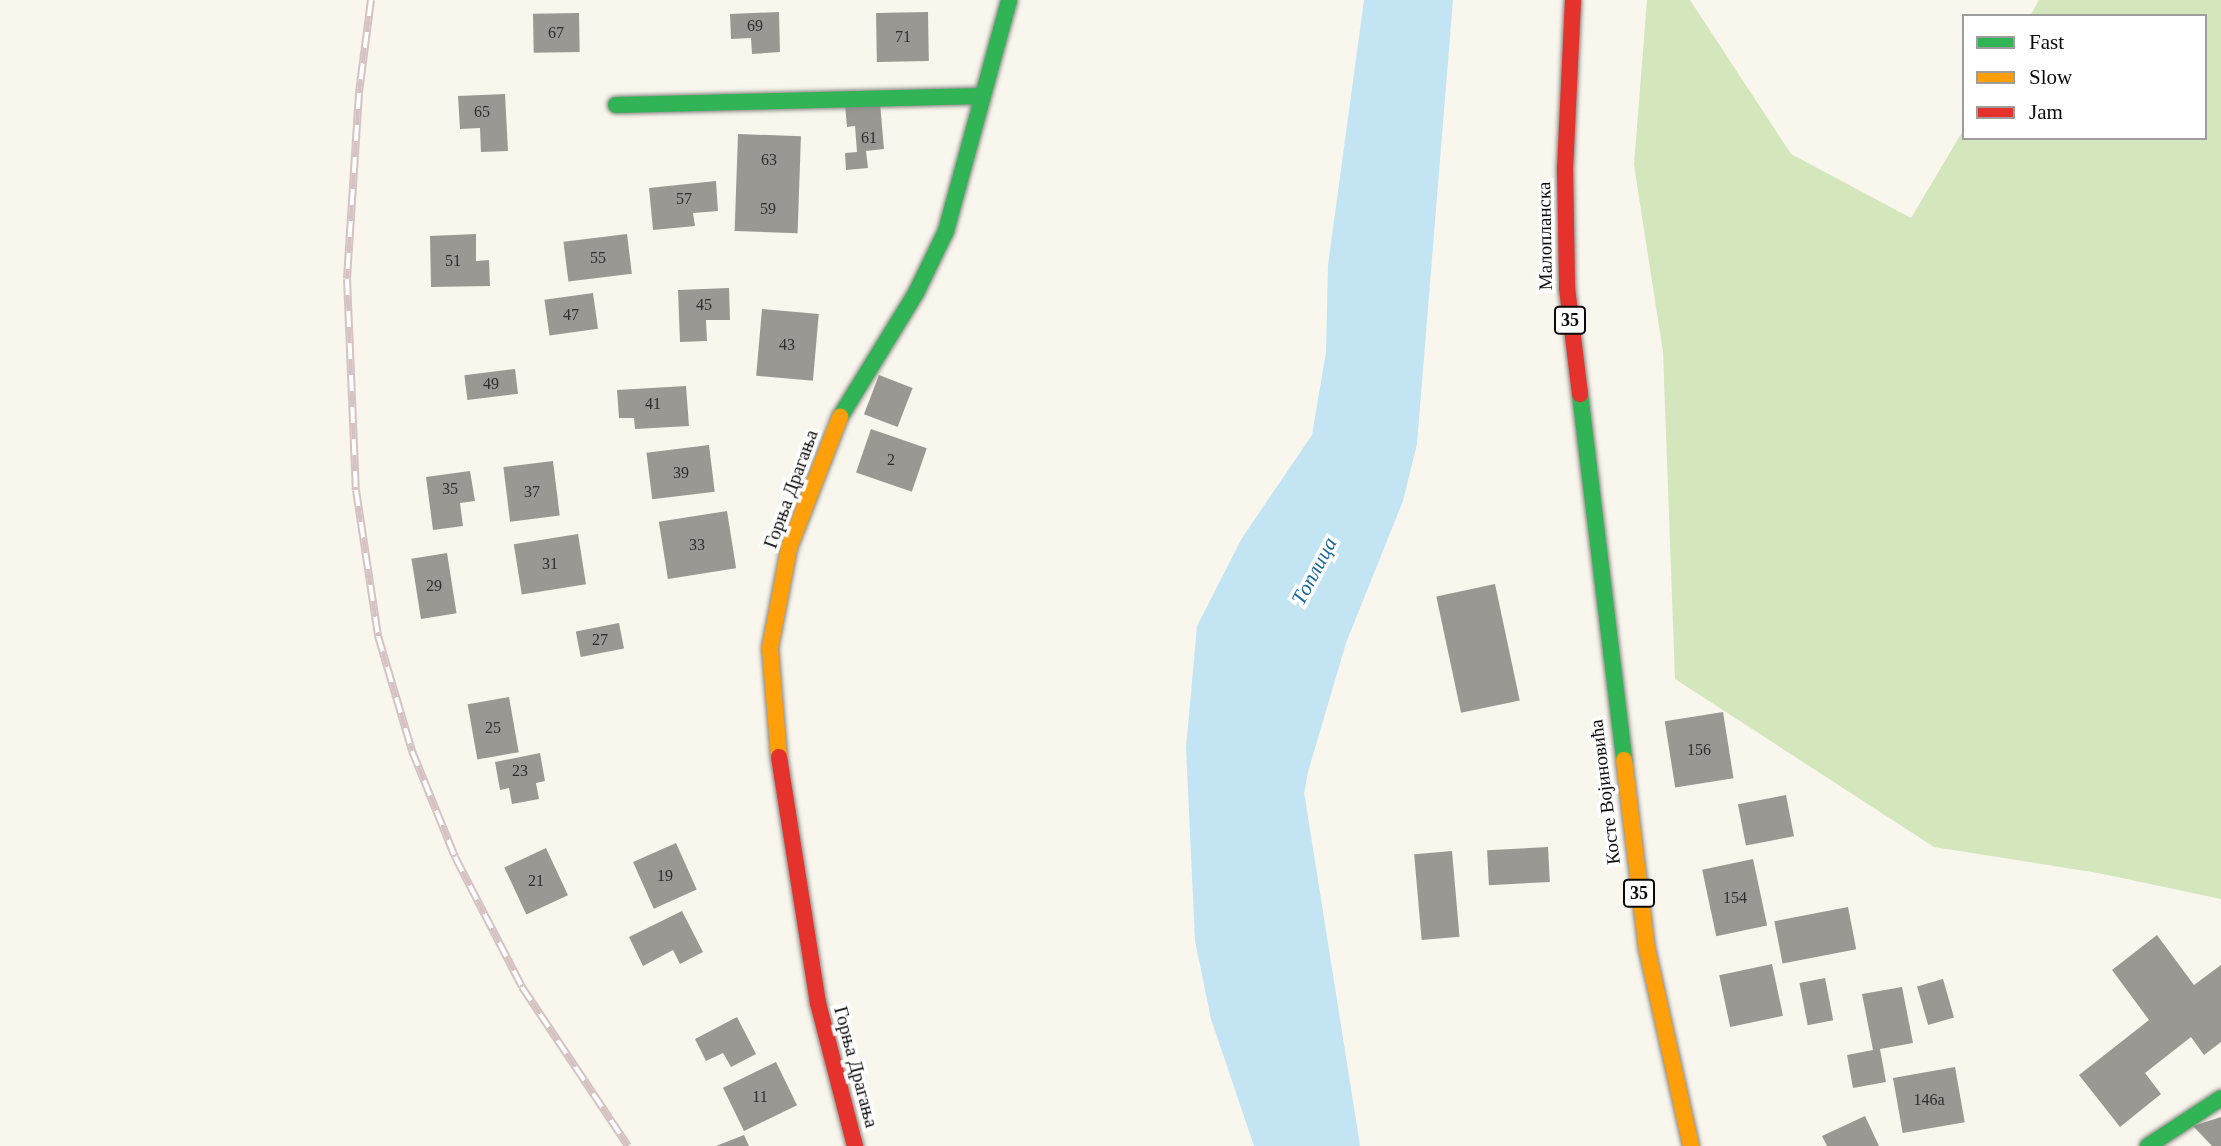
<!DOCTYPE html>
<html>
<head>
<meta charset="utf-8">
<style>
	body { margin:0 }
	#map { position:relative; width:2221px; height:1146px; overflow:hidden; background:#f9f6ed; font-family:"Times New Roman",serif }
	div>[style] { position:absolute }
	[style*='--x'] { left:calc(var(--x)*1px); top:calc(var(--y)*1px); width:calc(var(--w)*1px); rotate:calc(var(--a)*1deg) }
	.forest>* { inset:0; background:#d4e6bb }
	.water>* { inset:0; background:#c3e5f3 }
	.river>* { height:61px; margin:-30.5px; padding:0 30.5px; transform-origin:30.5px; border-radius:30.5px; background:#c3e5f3 }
	.building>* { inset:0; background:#9b9893; transform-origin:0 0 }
	.roads { filter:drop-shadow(0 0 2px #888783) drop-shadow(0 0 2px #888783) }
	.fast>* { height:16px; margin:-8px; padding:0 8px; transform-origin:8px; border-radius:8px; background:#30b455 }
	.slow>* { height:16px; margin:-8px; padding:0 8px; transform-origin:8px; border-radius:8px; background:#ff9f0a }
	.jam>* { height:16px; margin:-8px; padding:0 8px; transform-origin:8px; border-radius:8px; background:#e5322d }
	.rail>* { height:8px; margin-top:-4px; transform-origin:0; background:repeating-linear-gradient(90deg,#fff 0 16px,#d5c3c4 0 32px); box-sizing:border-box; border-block:2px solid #d5c3c4 }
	span { translate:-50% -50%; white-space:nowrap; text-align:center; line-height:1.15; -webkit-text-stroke:7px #fff; paint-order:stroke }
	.number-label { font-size:16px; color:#2e2e2c }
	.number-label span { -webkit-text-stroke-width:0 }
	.shield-label span { padding:2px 5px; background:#fff; border:2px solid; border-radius:5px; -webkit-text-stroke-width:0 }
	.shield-label { font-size:18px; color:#0a0a0a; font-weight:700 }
	.street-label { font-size:19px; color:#0a0a0a }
	.water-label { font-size:21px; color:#166899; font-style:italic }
	.legend { position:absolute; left:1962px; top:14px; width:245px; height:126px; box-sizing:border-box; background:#fff; border:2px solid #9d9d9d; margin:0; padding:9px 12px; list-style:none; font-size:21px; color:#0a0a0a }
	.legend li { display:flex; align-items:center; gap:14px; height:35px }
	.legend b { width:35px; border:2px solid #9d9d9d }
</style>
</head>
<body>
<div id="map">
	<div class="forest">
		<i style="clip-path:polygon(1647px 0,1690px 0,1791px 154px,1911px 218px,1964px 129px,1964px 138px,2205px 138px,2205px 16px,2030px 16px,2039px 0,2221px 0,2221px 899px,2098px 873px,1934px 847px,1675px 679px,1663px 352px,1634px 165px)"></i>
	</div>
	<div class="water">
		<i style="clip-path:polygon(1364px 0,1453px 0,1417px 444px,1403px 501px,1346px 643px,1308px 772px,1279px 936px,1294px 1041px,1340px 1146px,1254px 1146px,1211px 1019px,1195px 941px,1186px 748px,1197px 626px,1242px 538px,1312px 435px,1326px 352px,1328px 265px)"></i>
	</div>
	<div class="river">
		<i style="--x:1274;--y:800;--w:350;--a:81"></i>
	</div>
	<div class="building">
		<i style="clip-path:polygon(779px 12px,780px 52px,752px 54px,751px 38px,731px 39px,730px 14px)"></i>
		<i style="left:928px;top:12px;width:49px;height:52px;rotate:89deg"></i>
		<i style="left:579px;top:13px;width:39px;height:46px;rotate:89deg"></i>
		<i style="clip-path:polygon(505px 94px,508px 151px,481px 152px,480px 128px,460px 129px,458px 96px)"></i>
		<i style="clip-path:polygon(880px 103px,884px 149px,866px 151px,868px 168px,846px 170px,845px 153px,857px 152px,855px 126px,847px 127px,845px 105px)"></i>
		<i style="left:738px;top:134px;width:63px;height:97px;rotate:2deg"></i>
		<i style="clip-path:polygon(716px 181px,718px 211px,693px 213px,695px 226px,653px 230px,649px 188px)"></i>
		<i style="clip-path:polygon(476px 234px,476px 261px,489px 260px,490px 286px,431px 287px,430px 236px)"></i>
		<i style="left:627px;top:234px;width:40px;height:64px;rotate:83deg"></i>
		<i style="clip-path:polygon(729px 288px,730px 320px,706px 320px,707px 341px,680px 342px,678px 290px)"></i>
		<i style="left:593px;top:293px;width:36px;height:49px;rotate:82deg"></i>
		<i style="left:762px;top:309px;width:57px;height:67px;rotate:5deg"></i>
		<i style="left:515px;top:369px;width:25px;height:51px;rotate:83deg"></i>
		<i style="left:879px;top:375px;width:36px;height:42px;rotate:21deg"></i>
		<i style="clip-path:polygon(686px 386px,689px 426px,635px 429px,634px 418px,619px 418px,617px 390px)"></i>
		<i style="left:871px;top:429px;width:59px;height:46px;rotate:19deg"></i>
		<i style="left:709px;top:445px;width:47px;height:63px;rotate:83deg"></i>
		<i style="left:553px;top:461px;width:55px;height:50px;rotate:83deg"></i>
		<i style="clip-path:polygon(470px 471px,475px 501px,460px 503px,463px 526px,433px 530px,426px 477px)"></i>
		<i style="left:727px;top:511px;width:58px;height:69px;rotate:81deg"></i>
		<i style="left:578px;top:534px;width:51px;height:65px;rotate:81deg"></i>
		<i style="left:447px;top:553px;width:61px;height:36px;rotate:81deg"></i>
		<i style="left:1495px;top:584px;width:119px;height:60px;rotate:78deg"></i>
		<i style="left:619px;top:623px;width:26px;height:44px;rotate:79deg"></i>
		<i style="left:509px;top:697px;width:56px;height:42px;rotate:80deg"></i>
		<i style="left:1723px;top:712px;width:67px;height:59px;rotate:81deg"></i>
		<i style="clip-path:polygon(540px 753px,545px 781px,536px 783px,539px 799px,512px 804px,509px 788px,500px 790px,495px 762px)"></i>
		<i style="left:1786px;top:795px;width:42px;height:49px;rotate:79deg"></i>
		<i style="left:676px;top:843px;width:51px;height:47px;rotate:66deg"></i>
		<i style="left:1548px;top:847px;width:35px;height:61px;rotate:87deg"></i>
		<i style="left:546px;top:848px;width:52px;height:46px;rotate:65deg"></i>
		<i style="left:1452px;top:851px;width:86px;height:38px;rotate:85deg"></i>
		<i style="left:1753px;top:859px;width:68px;height:52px;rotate:78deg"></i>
		<i style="left:1848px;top:907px;width:43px;height:75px;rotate:79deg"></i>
		<i style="clip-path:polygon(682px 911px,703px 952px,680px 964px,673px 950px,643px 966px,629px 937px)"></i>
		<i style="clip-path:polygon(2157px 935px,2194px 985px,2221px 965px,2221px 1042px,2204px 1055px,2191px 1037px,2145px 1073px,2161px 1094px,2120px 1127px,2079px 1075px,2149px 1020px,2112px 970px)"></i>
		<i style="left:1772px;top:964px;width:53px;height:54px;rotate:78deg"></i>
		<i style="left:1825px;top:978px;width:43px;height:26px;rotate:79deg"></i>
		<i style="left:1943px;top:979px;width:40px;height:27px;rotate:74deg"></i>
		<i style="clip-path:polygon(1902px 987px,1913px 1043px,1880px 1049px,1886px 1082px,1853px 1088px,1847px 1055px,1873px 1050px,1862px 994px)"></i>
		<i style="clip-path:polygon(737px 1017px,756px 1054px,731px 1067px,723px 1053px,706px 1061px,695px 1039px)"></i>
		<i style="left:776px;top:1062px;width:48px;height:59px;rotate:64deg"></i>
		<i style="left:1955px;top:1067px;width:56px;height:63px;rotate:80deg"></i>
		<i style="clip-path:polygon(1865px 1116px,1879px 1146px,1827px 1146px,1822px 1136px)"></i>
		<i style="clip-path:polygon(2221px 1117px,2221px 1146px,2212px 1146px,2193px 1126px)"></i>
		<i style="clip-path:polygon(744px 1135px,749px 1146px,716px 1146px)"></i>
	</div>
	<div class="roads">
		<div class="fast">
			<i style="--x:616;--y:105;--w:366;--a:-1.4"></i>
			<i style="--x:1580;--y:394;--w:369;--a:83.1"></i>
			<i style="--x:840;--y:417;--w:145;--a:-58.5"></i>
			<i style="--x:916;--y:293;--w:69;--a:-64.2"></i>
			<i style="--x:946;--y:231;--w:239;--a:-74.7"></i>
			<i style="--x:2148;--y:1146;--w:87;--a:-33.3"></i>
		</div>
		<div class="slow">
			<i style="--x:779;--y:757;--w:109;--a:-94.7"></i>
			<i style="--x:770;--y:648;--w:102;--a:-79.2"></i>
			<i style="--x:789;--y:548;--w:141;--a:-68.7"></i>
			<i style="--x:1624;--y:760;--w:190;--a:83.1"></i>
			<i style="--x:1647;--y:949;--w:202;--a:77.4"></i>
		</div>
		<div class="jam">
			<i style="--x:1573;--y:0;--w:168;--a:92.7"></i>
			<i style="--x:1565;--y:168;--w:120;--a:89"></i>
			<i style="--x:1567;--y:288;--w:107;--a:83"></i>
			<i style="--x:779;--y:757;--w:249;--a:81"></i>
			<i style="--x:818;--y:1003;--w:148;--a:75.5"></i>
		</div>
	</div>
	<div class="rail">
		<i style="--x:371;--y:0;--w:94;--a:97.4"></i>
		<i style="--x:359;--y:93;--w:186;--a:93.7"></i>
		<i style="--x:347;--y:279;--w:211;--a:87.6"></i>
		<i style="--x:356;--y:490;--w:148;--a:81.4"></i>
		<i style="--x:378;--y:636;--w:120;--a:73.5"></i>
		<i style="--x:412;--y:751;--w:114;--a:67.9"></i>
		<i style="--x:455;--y:857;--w:146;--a:62.7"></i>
		<i style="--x:522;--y:987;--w:191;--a:56.3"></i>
	</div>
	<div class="number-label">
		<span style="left:755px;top:26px">69</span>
		<span style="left:556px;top:33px">67</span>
		<span style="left:903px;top:37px">71</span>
		<span style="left:482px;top:112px">65</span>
		<span style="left:869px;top:138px">61</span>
		<span style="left:769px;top:160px">63</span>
		<span style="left:684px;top:199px">57</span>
		<span style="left:768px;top:209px">59</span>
		<span style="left:598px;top:258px">55</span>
		<span style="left:453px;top:261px">51</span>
		<span style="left:704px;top:305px">45</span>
		<span style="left:571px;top:315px">47</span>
		<span style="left:787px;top:345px">43</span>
		<span style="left:491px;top:384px">49</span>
		<span style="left:653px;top:404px">41</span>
		<span style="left:891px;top:460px">2</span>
		<span style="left:681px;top:473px">39</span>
		<span style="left:450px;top:489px">35</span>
		<span style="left:532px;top:492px">37</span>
		<span style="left:697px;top:545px">33</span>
		<span style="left:550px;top:564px">31</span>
		<span style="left:434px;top:586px">29</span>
		<span style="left:600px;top:640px">27</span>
		<span style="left:493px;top:728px">25</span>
		<span style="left:1699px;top:750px">156</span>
		<span style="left:520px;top:771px">23</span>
		<span style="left:665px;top:876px">19</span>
		<span style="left:536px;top:881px">21</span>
		<span style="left:1735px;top:898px">154</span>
		<span style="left:760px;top:1097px">11</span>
		<span style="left:1929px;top:1100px">146a</span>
	</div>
	<div class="shield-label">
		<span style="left:1570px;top:320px">35</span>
		<span style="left:1639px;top:893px">35</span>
	</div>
	<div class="street-label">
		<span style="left:1545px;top:236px;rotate:-91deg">Малопланска</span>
		<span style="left:791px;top:489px;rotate:-70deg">Горња Драгања</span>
		<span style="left:1605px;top:792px;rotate:-97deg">Косте Војиновића</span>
		<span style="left:856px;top:1067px;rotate:75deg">Горња Драгања</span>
	</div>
	<div class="water-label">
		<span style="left:1314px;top:571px;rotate:-62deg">Топлица</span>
	</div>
	<ul class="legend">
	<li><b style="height:9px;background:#30b455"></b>Fast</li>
	<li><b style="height:9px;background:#ff9f0a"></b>Slow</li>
	<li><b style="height:9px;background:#e5322d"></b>Jam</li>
	</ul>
</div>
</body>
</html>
